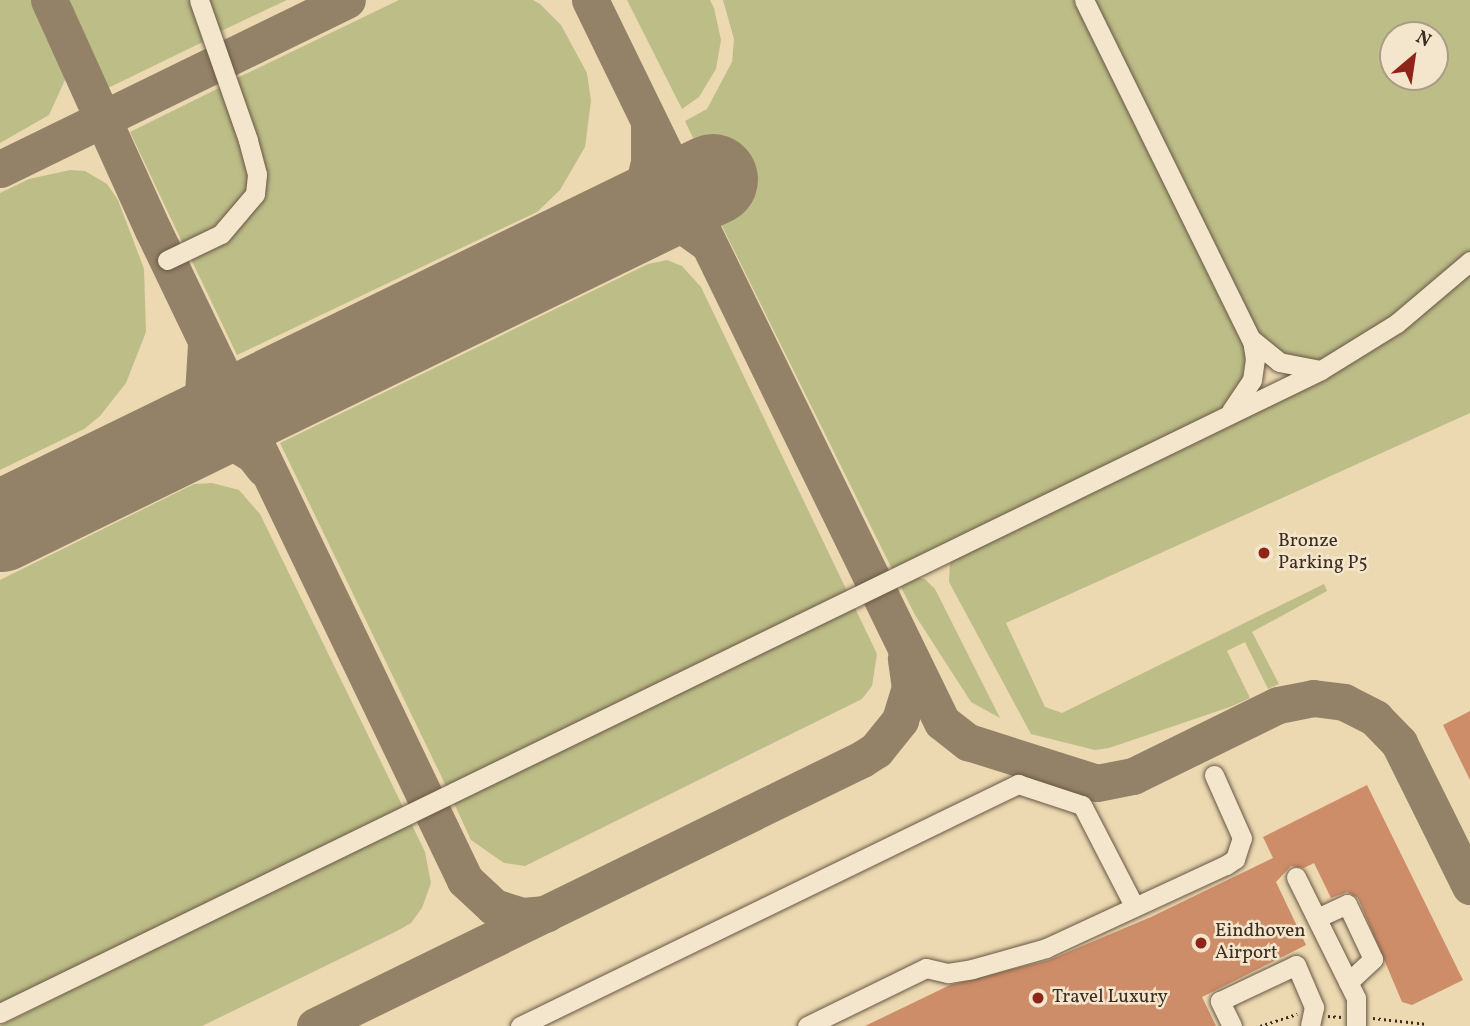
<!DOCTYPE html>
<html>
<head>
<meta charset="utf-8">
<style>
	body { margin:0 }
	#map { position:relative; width:1470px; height:1026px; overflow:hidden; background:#ecd8b1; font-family:Vollkorn,serif }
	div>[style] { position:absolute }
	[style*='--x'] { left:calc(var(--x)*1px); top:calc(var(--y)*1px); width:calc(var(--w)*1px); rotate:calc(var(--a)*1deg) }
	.green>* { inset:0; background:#bdbd88 }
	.taxiway>* { height:37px; margin:-18.5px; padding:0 18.5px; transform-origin:18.5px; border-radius:18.5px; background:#948268 }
	.runway>* { height:91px; margin:-45.5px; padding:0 45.5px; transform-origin:45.5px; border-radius:45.5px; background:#948268 }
	.building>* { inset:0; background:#ce8d69 }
	.path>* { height:2.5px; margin-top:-1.25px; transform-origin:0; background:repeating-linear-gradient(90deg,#3c2d20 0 2px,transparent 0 5.5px) }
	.roads { filter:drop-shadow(0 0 2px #685844) drop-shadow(0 0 2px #685844) }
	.minor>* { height:19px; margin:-9.5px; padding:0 9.5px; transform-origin:9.5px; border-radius:9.5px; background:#f3e6cc }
	.dots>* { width:19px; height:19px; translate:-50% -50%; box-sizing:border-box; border:4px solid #f3e6cc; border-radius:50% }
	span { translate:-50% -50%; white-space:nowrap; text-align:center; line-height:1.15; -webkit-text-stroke:5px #f3e6cc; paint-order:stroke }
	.poi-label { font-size:19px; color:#3c2d20 }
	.left { translate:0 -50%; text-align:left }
	.north { position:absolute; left:1379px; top:21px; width:70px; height:70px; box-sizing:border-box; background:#f3e6cc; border:2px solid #aa9c87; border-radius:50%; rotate:29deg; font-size:19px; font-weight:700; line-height:28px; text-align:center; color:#3c2d20 }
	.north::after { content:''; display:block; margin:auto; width:24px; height:32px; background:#8f2418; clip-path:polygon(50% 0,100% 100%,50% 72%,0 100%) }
</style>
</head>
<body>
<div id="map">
	<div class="green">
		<i style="clip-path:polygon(0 0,34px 0,63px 61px,65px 80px,49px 115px,0 143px)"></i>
		<i style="clip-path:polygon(65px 0,193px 0,207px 40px,108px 88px)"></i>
		<i style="clip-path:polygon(205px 0,287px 0,217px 33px)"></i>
		<i style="clip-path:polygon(399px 0,533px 0,540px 4px,561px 25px,587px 73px,591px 101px,585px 147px,560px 190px,537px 212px,237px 355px,189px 255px,243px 225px,260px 199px,233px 80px)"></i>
		<i style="clip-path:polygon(627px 0,710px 0,714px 8px,721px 40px,716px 69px,699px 97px,682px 109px)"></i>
		<i style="clip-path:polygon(723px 0,1078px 0,1245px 345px,1246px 377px,1229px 405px,893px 571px,722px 226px,737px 215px,699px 136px,693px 138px,685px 121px,707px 109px,732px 62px,734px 39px)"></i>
		<i style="clip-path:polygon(evenodd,1094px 0,1470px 0,1470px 252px,1376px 330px,1324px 360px,1287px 358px,1260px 338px,1094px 0,1393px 35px,1435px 35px,1435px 77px,1393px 77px,1393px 35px)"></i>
		<i style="clip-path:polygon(223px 86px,250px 166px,247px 194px,232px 218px,183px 244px,130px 132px)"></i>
		<i style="clip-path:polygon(70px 170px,85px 171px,107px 184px,118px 200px,144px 269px,146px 332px,126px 383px,100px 416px,84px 429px,0 470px,0 193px,29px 179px)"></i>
		<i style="clip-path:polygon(667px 260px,682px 266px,701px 287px,847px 591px,446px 786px,280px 443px,648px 264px)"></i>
		<i style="clip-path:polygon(1470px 265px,1470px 413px,1006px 623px,1045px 707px,1062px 713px,1324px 584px,1327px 591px,1252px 632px,1279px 684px,1268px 689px,1245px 642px,1227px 651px,1250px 698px,1230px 707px,1109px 748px,1095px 750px,1031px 734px,949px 582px,950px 562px,958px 554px,1300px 387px)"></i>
		<i style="clip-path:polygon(212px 483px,239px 490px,260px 514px,404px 809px,0 1005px,0 580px,194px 484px)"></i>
		<i style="clip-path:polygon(912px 577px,925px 579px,935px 589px,1000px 718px,971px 702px,915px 615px,899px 583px)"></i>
		<i style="clip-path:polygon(854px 606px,877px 654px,872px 686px,862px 699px,525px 866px,504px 863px,471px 840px,453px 801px)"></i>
		<i style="clip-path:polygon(410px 821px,425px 852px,431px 883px,422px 908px,411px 923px,395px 932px,202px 1026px,0 1026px)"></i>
	</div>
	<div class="taxiway">
		<i style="--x:49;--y:0;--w:252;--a:65.7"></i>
		<i style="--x:153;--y:230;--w:721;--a:64.36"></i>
		<i style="--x:465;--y:880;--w:40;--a:43"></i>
		<i style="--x:494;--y:907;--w:29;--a:18"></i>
		<i style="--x:522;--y:916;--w:24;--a:-5"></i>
		<i style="--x:590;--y:0;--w:803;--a:64.01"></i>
		<i style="--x:942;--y:722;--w:33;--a:38"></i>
		<i style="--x:968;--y:742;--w:135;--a:17.6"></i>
		<i style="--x:1097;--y:783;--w:37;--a:-11"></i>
		<i style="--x:1133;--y:776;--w:161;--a:-26.1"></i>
		<i style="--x:1278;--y:705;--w:36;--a:-11"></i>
		<i style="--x:1313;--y:698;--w:31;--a:7"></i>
		<i style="--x:1344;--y:702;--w:35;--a:27"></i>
		<i style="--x:1375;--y:718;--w:35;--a:46"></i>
		<i style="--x:1399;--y:743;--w:160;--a:63.6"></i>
		<i style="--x:649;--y:127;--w:35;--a:90"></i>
		<i style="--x:649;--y:162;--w:22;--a:103"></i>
		<i style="--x:644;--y:183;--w:25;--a:119"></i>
		<i style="--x:632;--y:205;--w:34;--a:135"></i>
		<i style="--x:608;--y:229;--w:40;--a:-18.9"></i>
		<i style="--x:646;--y:216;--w:25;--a:2"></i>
		<i style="--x:671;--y:217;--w:43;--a:35.5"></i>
		<i style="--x:0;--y:169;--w:386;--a:-26"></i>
		<i style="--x:162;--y:447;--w:42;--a:-46.9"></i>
		<i style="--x:191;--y:416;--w:25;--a:-61"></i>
		<i style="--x:203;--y:394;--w:49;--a:-86.5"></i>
		<i style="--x:161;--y:448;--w:45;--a:-18"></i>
		<i style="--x:204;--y:434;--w:28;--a:15"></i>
		<i style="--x:231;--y:441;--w:26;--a:31"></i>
		<i style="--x:253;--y:454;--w:18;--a:52"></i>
		<i style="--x:315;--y:1026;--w:609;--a:-26.02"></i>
		<i style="--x:862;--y:759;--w:17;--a:-33"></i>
		<i style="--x:876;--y:750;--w:38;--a:-51"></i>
		<i style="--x:900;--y:720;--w:34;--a:-73"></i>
		<i style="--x:910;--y:688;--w:30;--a:-98"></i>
	</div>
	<div class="runway">
		<i style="--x:0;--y:526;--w:792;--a:-25.98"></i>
	</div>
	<div class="building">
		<i style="clip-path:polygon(1470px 711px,1470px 780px,1443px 725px)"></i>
		<i style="clip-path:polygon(1367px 785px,1463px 980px,1412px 1005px,1402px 1002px,1358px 898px,1347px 892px,1331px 898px,1314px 863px,1304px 868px,1291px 866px,1276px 882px,1306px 945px,1202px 997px,1216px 1026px,865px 1026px,950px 985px,1049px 960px,1151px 917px,1273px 858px,1263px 837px)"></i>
	</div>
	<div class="path">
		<i style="--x:1328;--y:1016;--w:14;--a:4"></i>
		<i style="--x:1373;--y:1018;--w:54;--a:6.3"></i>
		<i style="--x:1260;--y:1026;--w:39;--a:-18"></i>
	</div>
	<div class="roads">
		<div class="minor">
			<i style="--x:1084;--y:0;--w:378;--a:63.8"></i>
			<i style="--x:1251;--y:339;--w:36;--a:39"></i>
			<i style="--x:1279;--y:362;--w:42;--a:11"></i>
			<i style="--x:167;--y:260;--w:60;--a:-25.7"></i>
			<i style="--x:221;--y:234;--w:52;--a:-49.6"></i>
			<i style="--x:255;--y:194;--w:20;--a:-84"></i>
			<i style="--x:257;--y:174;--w:35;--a:-105"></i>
			<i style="--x:248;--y:140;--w:148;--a:-109.3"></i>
			<i style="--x:1231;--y:411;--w:37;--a:-56"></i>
			<i style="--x:1252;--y:380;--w:21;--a:-82"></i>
			<i style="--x:1255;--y:359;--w:19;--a:-99"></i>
			<i style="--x:1296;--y:877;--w:135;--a:63.6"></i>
			<i style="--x:1356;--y:998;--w:28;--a:90"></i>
			<i style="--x:1317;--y:918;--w:33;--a:-25"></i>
			<i style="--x:1347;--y:904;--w:61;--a:64.7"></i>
			<i style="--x:1373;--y:959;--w:34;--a:137"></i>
			<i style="--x:0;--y:1013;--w:1469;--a:-25.95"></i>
			<i style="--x:1321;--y:370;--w:89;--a:-31.7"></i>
			<i style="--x:1397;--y:323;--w:96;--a:-40.3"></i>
			<i style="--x:520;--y:1026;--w:554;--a:-25.92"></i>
			<i style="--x:1018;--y:784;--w:67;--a:18.2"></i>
			<i style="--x:1082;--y:805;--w:111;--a:62.7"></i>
			<i style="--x:807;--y:1026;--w:132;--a:-26"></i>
			<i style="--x:926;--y:968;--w:23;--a:13"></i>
			<i style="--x:948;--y:973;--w:24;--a:-9"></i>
			<i style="--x:972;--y:969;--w:77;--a:-15.8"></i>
			<i style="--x:1046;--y:948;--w:198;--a:-24.8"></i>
			<i style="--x:1226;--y:865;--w:11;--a:-34"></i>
			<i style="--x:1235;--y:859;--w:22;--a:-72"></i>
			<i style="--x:1242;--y:838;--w:69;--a:-114"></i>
			<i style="--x:1232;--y:1026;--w:28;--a:-116"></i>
			<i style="--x:1220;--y:1001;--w:84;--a:-25.3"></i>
			<i style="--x:1296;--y:965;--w:46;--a:66.8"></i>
			<i style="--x:1314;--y:1007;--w:19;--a:102"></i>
		</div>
	</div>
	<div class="dots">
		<i style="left:1264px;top:553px;background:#8f2418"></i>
		<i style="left:1201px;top:943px;background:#8f2418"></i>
		<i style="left:1038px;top:998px;background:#8f2418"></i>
	</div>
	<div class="poi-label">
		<span class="left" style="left:1278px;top:553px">Bronze<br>Parking P5</span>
		<span class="left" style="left:1215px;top:943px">Eindhoven<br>Airport</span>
		<span class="left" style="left:1052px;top:998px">Travel Luxury</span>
	</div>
	<div class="north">N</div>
</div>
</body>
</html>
